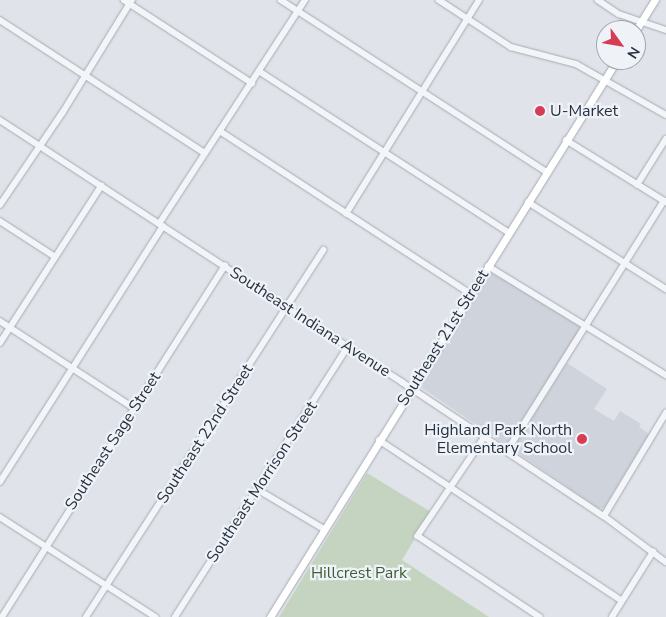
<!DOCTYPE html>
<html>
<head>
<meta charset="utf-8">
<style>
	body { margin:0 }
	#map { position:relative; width:666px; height:617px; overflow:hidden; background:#e0e4ea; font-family:"Nunito Sans",sans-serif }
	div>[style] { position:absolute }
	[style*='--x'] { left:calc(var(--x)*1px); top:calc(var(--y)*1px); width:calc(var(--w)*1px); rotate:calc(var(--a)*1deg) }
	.built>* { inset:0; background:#ced3dc }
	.green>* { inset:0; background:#c5d4c0 }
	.roads { filter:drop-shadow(0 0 1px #a5abb4) drop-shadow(0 0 1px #a5abb4) }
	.minor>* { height:5.5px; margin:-2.75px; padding:0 2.75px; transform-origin:2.75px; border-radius:2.75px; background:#f3f5f8 }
	.major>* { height:7px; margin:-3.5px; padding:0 3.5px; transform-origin:3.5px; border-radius:3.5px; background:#fff }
	.dots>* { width:14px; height:14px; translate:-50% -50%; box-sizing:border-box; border:2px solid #eff3f7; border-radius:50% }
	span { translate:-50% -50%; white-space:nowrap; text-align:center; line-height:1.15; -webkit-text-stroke:4.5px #eff3f7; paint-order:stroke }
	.poi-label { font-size:16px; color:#273142 }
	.left { translate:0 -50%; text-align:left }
	.right { translate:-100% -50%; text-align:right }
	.street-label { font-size:16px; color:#273142 }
	.park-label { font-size:16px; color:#3c5f34 }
	.north { position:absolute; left:596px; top:20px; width:50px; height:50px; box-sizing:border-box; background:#eff3f7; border:1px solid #9fa5af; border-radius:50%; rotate:122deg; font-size:14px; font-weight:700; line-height:20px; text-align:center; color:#273142 }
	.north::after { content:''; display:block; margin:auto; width:18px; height:22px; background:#d73c55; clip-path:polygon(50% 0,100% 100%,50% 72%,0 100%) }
</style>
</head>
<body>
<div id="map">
	<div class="built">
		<i style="clip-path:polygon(492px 273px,582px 327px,506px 445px,421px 387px,451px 334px)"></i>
		<i style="clip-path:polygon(567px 363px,607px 389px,594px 409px,614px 421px,620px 411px,641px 424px,639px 427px,649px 434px,604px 508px,598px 508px,512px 449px)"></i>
	</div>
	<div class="green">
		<i style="clip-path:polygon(367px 473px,431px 512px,402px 560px,489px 617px,279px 617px)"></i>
	</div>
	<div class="roads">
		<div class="minor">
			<i style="--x:124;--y:0;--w:153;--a:33"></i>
			<i style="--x:281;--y:0;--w:317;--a:32.9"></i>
			<i style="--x:439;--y:0;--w:86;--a:33.1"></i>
			<i style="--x:511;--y:47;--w:67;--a:14.7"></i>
			<i style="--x:576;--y:64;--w:103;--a:29.5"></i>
			<i style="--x:598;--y:0;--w:25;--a:34"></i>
			<i style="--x:619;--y:14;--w:50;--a:18.8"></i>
			<i style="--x:0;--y:20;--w:244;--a:33"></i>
			<i style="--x:259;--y:71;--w:298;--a:32.9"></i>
			<i style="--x:0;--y:120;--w:480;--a:33.1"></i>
			<i style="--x:402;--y:382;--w:242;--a:33.6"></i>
			<i style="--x:604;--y:516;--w:77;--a:36.6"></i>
			<i style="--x:220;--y:131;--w:299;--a:33"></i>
			<i style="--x:566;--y:140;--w:118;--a:31.8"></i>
			<i style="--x:637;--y:185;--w:54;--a:-57.8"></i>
			<i style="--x:528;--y:202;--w:163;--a:32.2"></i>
			<i style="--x:0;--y:205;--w:112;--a:-55.9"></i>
			<i style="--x:63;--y:112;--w:132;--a:-58.4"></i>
			<i style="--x:346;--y:214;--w:252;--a:-58.1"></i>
			<i style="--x:0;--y:221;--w:64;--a:32.9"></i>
			<i style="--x:159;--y:224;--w:267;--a:-56.9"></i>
			<i style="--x:488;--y:266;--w:209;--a:31.5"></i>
			<i style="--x:0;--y:321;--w:160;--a:33"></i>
			<i style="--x:0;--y:343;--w:187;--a:-57.2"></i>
			<i style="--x:485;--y:437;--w:120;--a:124.1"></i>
			<i style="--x:418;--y:536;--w:146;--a:33.6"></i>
			<i style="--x:379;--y:440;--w:291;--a:33.5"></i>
			<i style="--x:507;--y:451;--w:295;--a:-57.9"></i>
			<i style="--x:0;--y:482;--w:303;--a:-57.5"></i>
			<i style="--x:257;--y:489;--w:78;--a:30.8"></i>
			<i style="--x:604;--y:516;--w:120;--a:-59"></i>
			<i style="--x:0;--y:517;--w:185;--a:32.7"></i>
			<i style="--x:2;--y:617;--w:416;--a:-57.6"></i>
			<i style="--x:86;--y:617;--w:437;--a:-57.1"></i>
			<i style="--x:175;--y:617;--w:322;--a:-57.4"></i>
			<i style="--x:612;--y:617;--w:77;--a:-57.8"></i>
		</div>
		<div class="major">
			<i style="--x:636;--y:30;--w:36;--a:-58"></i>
			<i style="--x:270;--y:617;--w:656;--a:-58.08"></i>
		</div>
	</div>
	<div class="dots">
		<i style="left:540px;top:111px;background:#d73c55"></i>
		<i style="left:582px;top:439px;background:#d73c55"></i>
	</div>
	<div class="poi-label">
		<span class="left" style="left:550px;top:111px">U-Market</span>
		<span class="right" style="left:572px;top:439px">Highland Park North<br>Elementary School</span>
	</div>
	<div class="street-label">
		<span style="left:310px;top:322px;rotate:33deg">Southeast Indiana Avenue</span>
		<span style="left:443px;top:338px;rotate:-58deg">Southeast 21st Street</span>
		<span style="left:205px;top:434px;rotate:-57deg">Southeast 22nd Street</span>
		<span style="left:113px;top:441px;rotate:-57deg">Southeast Sage Street</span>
		<span style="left:262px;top:482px;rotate:-57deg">Southeast Morrison Street</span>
	</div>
	<div class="park-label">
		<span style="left:359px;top:573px">Hillcrest Park</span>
	</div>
	<div class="north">N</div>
</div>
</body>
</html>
